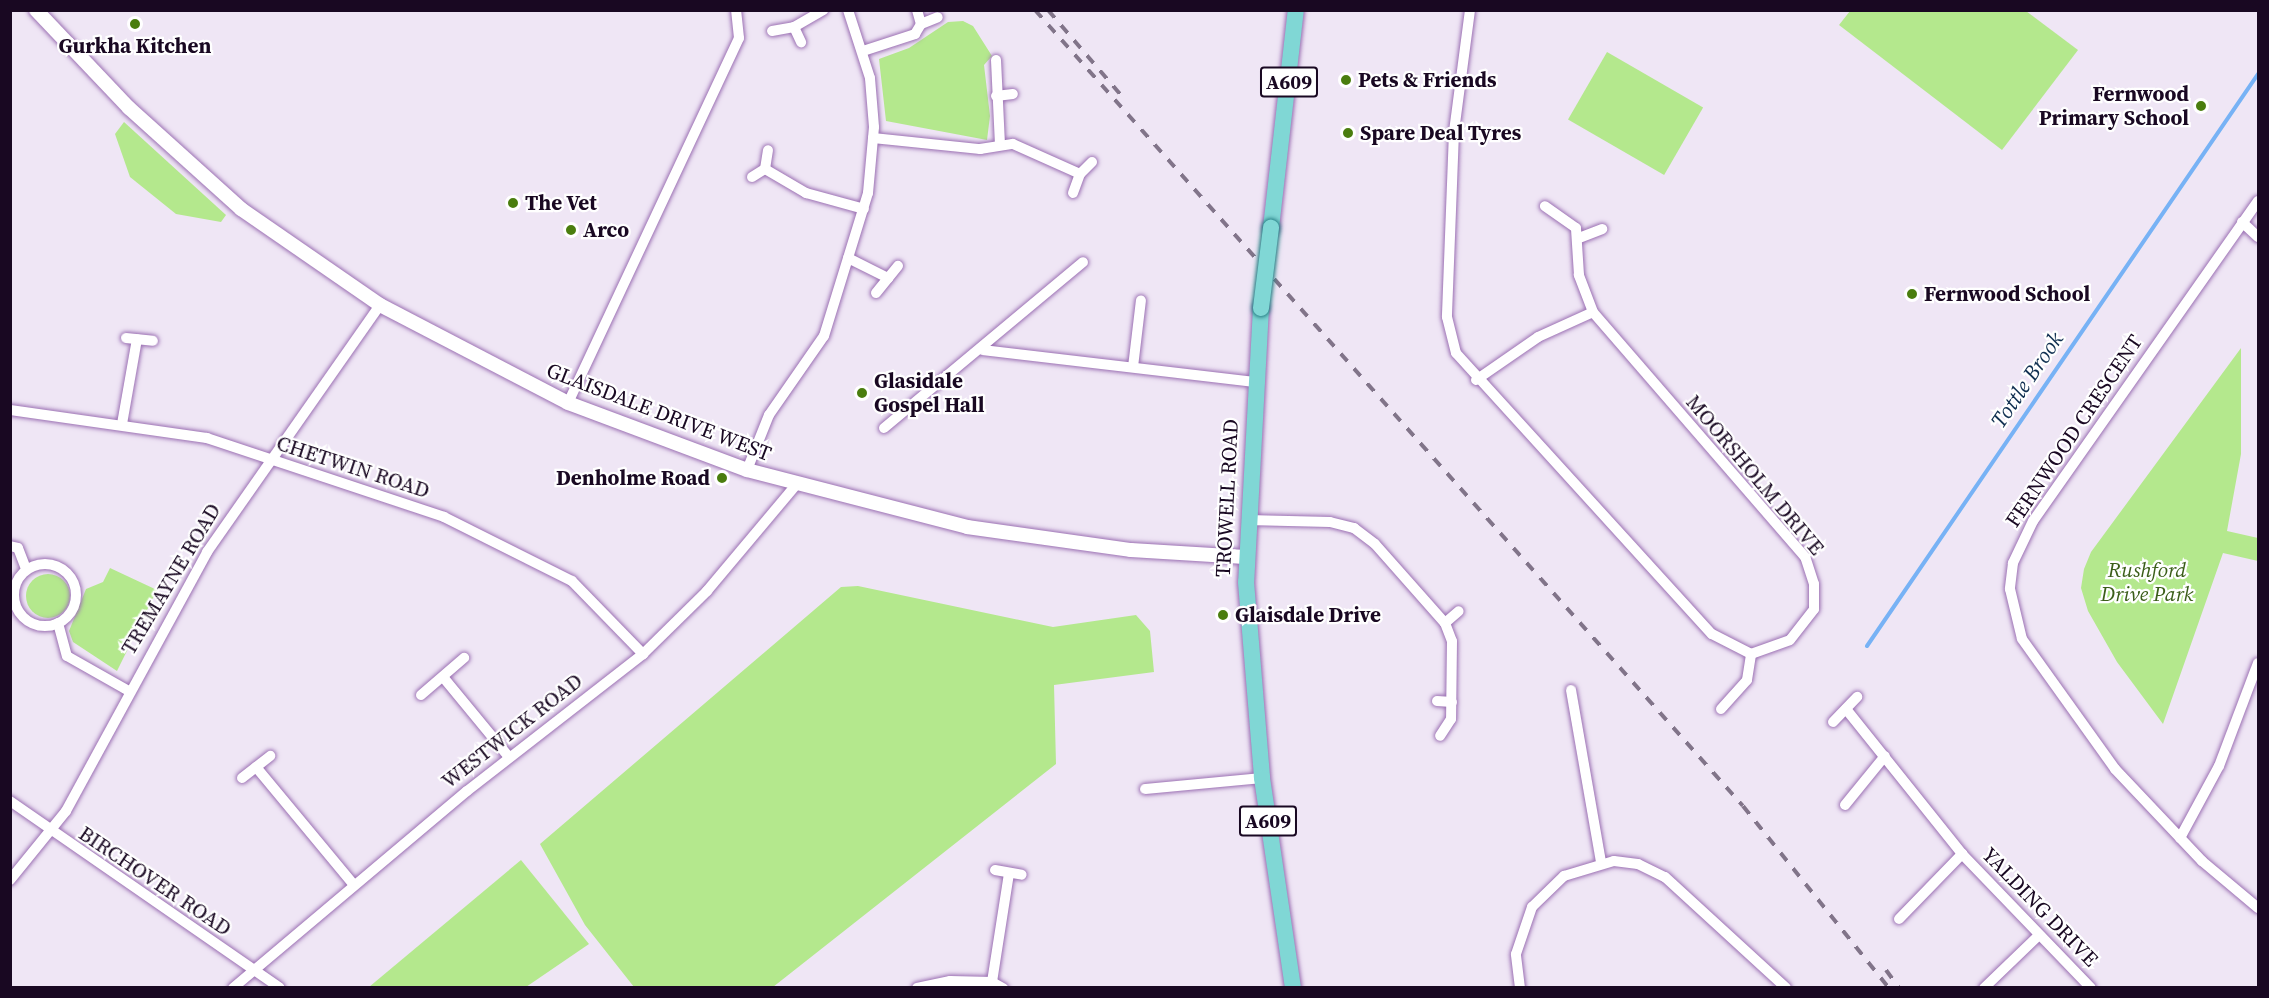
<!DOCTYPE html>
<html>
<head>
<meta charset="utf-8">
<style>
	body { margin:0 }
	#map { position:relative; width:2269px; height:998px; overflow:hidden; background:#efe6f5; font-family:"Source Serif 4",serif }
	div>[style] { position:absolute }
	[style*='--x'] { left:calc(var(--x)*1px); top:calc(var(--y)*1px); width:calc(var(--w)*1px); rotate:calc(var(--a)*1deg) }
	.green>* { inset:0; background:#b4e88d; transform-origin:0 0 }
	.round { border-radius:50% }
	.stream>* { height:4px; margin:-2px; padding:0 2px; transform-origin:2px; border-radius:2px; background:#77b2f5 }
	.roads { filter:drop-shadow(0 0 2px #9b70b3) drop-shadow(0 0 2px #9b70b3) }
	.minor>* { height:10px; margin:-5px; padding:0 5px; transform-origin:5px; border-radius:5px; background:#fff }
	.minor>.ring { margin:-5px; padding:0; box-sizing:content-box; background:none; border:10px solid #fff; border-radius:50% }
	.tertiary>* { height:14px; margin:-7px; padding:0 7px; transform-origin:7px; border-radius:7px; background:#fff }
	.primary>* { height:16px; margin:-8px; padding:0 8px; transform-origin:8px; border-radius:8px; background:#80d7d5 }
	.rail>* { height:4px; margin-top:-2px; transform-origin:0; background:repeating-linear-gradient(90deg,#817489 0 10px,transparent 0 20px) }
	.bridges { filter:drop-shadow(0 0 2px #257e84) drop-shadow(0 0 2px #257e84) }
	.primary-bridge>* { height:16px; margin:-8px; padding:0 8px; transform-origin:8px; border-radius:8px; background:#80d7d5 }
	.dots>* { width:16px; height:16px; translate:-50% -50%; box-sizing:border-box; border:3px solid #fff; border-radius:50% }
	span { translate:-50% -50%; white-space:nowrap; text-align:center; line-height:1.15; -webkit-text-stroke:4.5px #fff; paint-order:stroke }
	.shield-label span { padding:2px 4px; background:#fff; border:2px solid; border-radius:4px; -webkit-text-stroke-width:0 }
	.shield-label { font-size:20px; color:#190822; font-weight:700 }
	.poi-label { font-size:21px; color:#190822; font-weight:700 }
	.left { translate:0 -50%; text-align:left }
	.right { translate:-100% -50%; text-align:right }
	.street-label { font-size:21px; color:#190822 }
	.park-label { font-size:21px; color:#3b5e19; font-style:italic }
	.water-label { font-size:22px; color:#113051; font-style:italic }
	.frame { position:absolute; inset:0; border:12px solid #190822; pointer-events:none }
</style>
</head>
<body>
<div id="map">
	<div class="green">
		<i style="clip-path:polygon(1850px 11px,2026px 11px,2078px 50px,2002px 150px,1839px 25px)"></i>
		<i style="clip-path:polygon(963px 21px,973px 26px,992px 56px,984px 65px,990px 116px,987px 140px,886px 121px,879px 59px,909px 48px,948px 22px)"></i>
		<i style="left:1607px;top:52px;width:111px;height:78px;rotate:30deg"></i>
		<i style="clip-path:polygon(124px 122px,226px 215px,221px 222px,176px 214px,130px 177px,115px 134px)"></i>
		<i style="clip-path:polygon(2241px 348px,2241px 454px,2227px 531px,2258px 538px,2258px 561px,2223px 553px,2163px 724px,2117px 662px,2088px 611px,2081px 588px,2084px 569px,2091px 552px)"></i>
		<i style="clip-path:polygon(110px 568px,157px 590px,117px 671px,73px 642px,69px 631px,86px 589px,103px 582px)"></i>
		<i class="round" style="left:26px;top:574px;width:44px;height:44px"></i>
		<i style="clip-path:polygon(858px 586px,1053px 627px,1136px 615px,1150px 631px,1154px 672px,1054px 685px,1056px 764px,773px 987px,634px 987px,585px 925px,540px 844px,841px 587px)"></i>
		<i style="clip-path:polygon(521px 860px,589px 944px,526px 987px,369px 987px)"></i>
	</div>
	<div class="stream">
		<i style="--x:1867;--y:646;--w:693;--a:-55.64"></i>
	</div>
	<div class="roads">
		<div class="minor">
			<i style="--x:1470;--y:10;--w:123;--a:97.5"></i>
			<i style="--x:1454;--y:132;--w:185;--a:92.2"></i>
			<i style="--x:1447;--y:317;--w:37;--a:76"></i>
			<i style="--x:1456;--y:353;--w:380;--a:47.7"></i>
			<i style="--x:1712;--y:634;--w:44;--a:27.1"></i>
			<i style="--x:1751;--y:654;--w:41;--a:-19.7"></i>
			<i style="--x:1790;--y:640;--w:39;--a:-52"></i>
			<i style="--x:1814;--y:609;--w:25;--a:-90"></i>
			<i style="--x:1814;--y:584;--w:28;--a:-108"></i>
			<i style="--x:1805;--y:557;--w:324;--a:-130.9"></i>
			<i style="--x:1593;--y:312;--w:40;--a:-111"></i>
			<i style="--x:1579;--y:275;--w:47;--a:-93.7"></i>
			<i style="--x:1576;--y:228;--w:38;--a:-145"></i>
			<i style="--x:921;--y:24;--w:18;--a:-22"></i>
			<i style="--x:794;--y:27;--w:17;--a:65"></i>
			<i style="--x:772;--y:31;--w:22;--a:-10"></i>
			<i style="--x:794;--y:27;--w:34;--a:-30"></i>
			<i style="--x:863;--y:51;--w:55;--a:-18.1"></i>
			<i style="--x:915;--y:34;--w:12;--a:-59"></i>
			<i style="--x:921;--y:24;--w:15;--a:-106"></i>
			<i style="--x:996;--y:60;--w:85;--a:87.3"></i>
			<i style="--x:996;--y:96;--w:17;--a:-7"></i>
			<i style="--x:873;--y:138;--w:108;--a:5.9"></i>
			<i style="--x:980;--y:149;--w:33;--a:-9"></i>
			<i style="--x:1013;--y:144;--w:73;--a:24.1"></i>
			<i style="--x:765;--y:169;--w:48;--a:30.3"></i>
			<i style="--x:806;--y:193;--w:60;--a:15.4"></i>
			<i style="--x:752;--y:177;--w:15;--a:-32"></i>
			<i style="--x:765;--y:169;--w:19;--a:-81"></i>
			<i style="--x:1073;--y:193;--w:20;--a:-70"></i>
			<i style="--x:1080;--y:174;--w:17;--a:-45"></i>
			<i style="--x:2258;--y:201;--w:391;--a:125.1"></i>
			<i style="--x:2033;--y:521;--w:47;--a:115.5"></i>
			<i style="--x:2013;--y:563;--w:26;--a:97"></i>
			<i style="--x:2010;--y:589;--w:51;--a:76.5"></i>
			<i style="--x:2022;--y:639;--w:160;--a:54.4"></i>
			<i style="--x:2115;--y:769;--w:127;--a:46.6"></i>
			<i style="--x:2202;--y:861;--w:73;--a:40"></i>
			<i style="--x:2242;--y:222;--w:22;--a:43"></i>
			<i style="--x:1579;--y:238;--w:25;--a:-21"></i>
			<i style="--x:848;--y:258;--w:45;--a:26.6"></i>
			<i style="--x:876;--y:293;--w:35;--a:-51"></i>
			<i style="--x:126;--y:338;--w:27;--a:6"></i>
			<i style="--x:983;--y:350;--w:275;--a:6.7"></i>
			<i style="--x:1133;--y:367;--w:67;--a:-83.2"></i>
			<i style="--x:1476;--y:380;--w:75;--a:-34.7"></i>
			<i style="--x:1538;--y:337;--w:60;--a:-24.4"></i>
			<i style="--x:568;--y:403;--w:403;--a:-64.9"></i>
			<i style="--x:739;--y:38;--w:28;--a:-96"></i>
			<i style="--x:10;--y:410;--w:199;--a:8.1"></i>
			<i style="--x:207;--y:438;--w:250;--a:18.4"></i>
			<i style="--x:444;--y:517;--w:143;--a:26.6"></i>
			<i style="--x:572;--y:581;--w:102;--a:45.8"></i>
			<i style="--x:122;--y:424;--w:86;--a:-80"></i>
			<i style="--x:884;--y:428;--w:259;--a:-39.8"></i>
			<i style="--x:747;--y:470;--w:59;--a:-68.2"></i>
			<i style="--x:769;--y:415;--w:96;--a:-55.2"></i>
			<i style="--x:824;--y:336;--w:150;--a:-72.9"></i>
			<i style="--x:868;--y:193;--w:66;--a:-84.8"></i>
			<i style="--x:874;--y:127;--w:49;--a:-94.7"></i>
			<i style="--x:870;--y:78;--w:71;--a:-107.9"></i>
			<i style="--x:1247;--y:520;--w:83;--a:1.4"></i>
			<i style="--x:1330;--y:522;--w:25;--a:14"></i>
			<i style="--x:1354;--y:528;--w:26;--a:37"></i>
			<i style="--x:1375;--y:544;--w:106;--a:48.5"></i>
			<i style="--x:1445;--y:623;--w:19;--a:69"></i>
			<i style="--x:1452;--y:641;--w:78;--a:90.7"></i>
			<i style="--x:1451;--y:719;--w:20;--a:123"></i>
			<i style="--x:10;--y:546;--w:8;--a:14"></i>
			<i style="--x:18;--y:548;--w:22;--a:69"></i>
			<i class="ring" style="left:14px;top:564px;width:52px;height:52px"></i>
			<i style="--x:58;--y:623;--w:34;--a:75"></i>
			<i style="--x:67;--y:656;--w:69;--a:29.5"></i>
			<i style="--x:1445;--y:623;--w:18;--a:-41"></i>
			<i style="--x:443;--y:677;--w:104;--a:50.5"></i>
			<i style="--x:1571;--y:690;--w:175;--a:80.1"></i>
			<i style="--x:421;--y:695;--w:57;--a:-40.7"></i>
			<i style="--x:1437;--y:701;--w:15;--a:4"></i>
			<i style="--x:1721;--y:709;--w:39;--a:-48"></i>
			<i style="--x:1747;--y:680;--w:26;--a:-81"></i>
			<i style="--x:1846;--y:709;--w:186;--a:51.3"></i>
			<i style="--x:1962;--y:854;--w:186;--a:46.1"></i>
			<i style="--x:1833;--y:722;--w:35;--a:-46"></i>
			<i style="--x:256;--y:767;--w:153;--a:50.3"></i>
			<i style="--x:242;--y:778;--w:36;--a:-38"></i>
			<i style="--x:1145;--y:789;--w:118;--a:-5.4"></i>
			<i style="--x:10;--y:801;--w:328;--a:34.7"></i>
			<i style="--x:1845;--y:805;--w:63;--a:-50.8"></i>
			<i style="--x:2180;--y:838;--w:82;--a:-61.6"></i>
			<i style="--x:2219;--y:766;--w:110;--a:-69.3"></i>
			<i style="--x:995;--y:870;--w:27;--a:10"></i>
			<i style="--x:10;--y:880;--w:89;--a:-50.9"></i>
			<i style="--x:66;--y:811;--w:295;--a:-61.4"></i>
			<i style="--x:207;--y:552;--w:302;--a:-55"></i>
			<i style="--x:1899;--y:919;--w:91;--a:-45.9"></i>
			<i style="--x:992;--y:982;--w:110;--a:-81.1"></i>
			<i style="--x:233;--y:988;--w:306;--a:-40.1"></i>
			<i style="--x:467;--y:791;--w:223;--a:-37.9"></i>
			<i style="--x:643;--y:654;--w:90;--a:-44.5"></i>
			<i style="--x:707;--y:591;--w:138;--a:-50"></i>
			<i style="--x:917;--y:988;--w:34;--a:-12"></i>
			<i style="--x:950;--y:981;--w:42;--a:1.4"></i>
			<i style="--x:992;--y:982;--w:13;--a:29"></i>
			<i style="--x:1520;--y:988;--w:34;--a:-97"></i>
			<i style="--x:1516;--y:954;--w:50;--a:-71.2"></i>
			<i style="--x:1532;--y:907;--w:45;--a:-44.1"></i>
			<i style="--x:1564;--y:876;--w:52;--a:-16.7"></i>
			<i style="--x:1614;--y:861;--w:24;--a:7"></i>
			<i style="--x:1638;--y:864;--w:30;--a:26"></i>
			<i style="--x:1665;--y:877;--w:164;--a:42.5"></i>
			<i style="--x:1984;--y:988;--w:75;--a:-43.9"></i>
		</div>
		<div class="tertiary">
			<i style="--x:36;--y:10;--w:135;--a:46.5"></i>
			<i style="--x:129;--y:108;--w:151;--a:42"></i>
			<i style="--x:241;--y:209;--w:169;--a:34.6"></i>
			<i style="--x:380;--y:305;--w:212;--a:27.5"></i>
			<i style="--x:568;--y:403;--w:191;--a:20.5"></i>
			<i style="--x:747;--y:470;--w:227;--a:14.5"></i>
			<i style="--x:967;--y:527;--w:166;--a:8"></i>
			<i style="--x:1131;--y:550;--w:114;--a:3.5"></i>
		</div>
		<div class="primary">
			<i style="--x:1271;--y:228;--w:219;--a:-83.5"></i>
			<i style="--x:1261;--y:308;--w:274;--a:93.1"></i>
			<i style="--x:1246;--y:582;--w:197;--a:85.3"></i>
			<i style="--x:1262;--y:778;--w:212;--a:81.6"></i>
		</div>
	</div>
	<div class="rail">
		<i style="--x:1035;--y:10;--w:1065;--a:48.35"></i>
		<i style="--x:1743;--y:806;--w:233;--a:51.3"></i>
		<i style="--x:1048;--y:10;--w:111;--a:49.4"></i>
		<i style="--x:1886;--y:970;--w:22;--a:54"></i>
	</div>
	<div class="bridges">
		<div class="primary-bridge">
			<i style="--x:1261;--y:308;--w:81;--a:-82.9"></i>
		</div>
	</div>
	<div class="dots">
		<i style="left:135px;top:24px;background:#4a7d0e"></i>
		<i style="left:1346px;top:80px;background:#4a7d0e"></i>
		<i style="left:2201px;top:106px;background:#4a7d0e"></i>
		<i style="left:1348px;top:133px;background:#4a7d0e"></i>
		<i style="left:513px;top:203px;background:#4a7d0e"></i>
		<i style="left:571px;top:230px;background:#4a7d0e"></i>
		<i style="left:1912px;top:294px;background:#4a7d0e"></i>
		<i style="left:862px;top:393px;background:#4a7d0e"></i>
		<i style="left:722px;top:478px;background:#4a7d0e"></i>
		<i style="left:1223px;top:615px;background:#4a7d0e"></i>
	</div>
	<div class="shield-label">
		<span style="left:1289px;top:82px">A609</span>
		<span style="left:1268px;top:821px">A609</span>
	</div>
	<div class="poi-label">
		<span style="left:135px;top:46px">Gurkha Kitchen</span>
		<span class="left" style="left:1358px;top:80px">Pets &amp; Friends</span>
		<span class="right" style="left:2189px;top:106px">Fernwood<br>Primary School</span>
		<span class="left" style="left:1360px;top:133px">Spare Deal Tyres</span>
		<span class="left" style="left:525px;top:203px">The Vet</span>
		<span class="left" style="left:583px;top:230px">Arco</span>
		<span class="left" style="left:1924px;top:294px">Fernwood School</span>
		<span class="left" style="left:874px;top:393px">Glasidale<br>Gospel Hall</span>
		<span class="right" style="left:710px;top:478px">Denholme Road</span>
		<span class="left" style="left:1235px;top:615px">Glaisdale Drive</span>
	</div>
	<div class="street-label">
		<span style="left:659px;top:412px;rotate:21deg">GLAISDALE DRIVE WEST</span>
		<span style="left:2074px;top:431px;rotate:-56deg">FERNWOOD CRESCENT</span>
		<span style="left:353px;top:467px;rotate:18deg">CHETWIN ROAD</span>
		<span style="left:1755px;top:475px;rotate:50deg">MOORSHOLM DRIVE</span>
		<span style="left:1227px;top:498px;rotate:-87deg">TROWELL ROAD</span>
		<span style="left:171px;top:579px;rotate:-59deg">TREMAYNE ROAD</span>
		<span style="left:512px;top:731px;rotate:-38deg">WESTWICK ROAD</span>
		<span style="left:155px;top:881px;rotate:34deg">BIRCHOVER ROAD</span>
		<span style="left:2040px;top:907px;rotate:46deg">YALDING DRIVE</span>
	</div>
	<div class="park-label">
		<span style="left:2147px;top:582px">Rushford<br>Drive Park</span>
	</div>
	<div class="water-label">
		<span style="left:2027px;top:380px;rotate:-56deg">Tottle Brook</span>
	</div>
	<div class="frame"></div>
</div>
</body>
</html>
